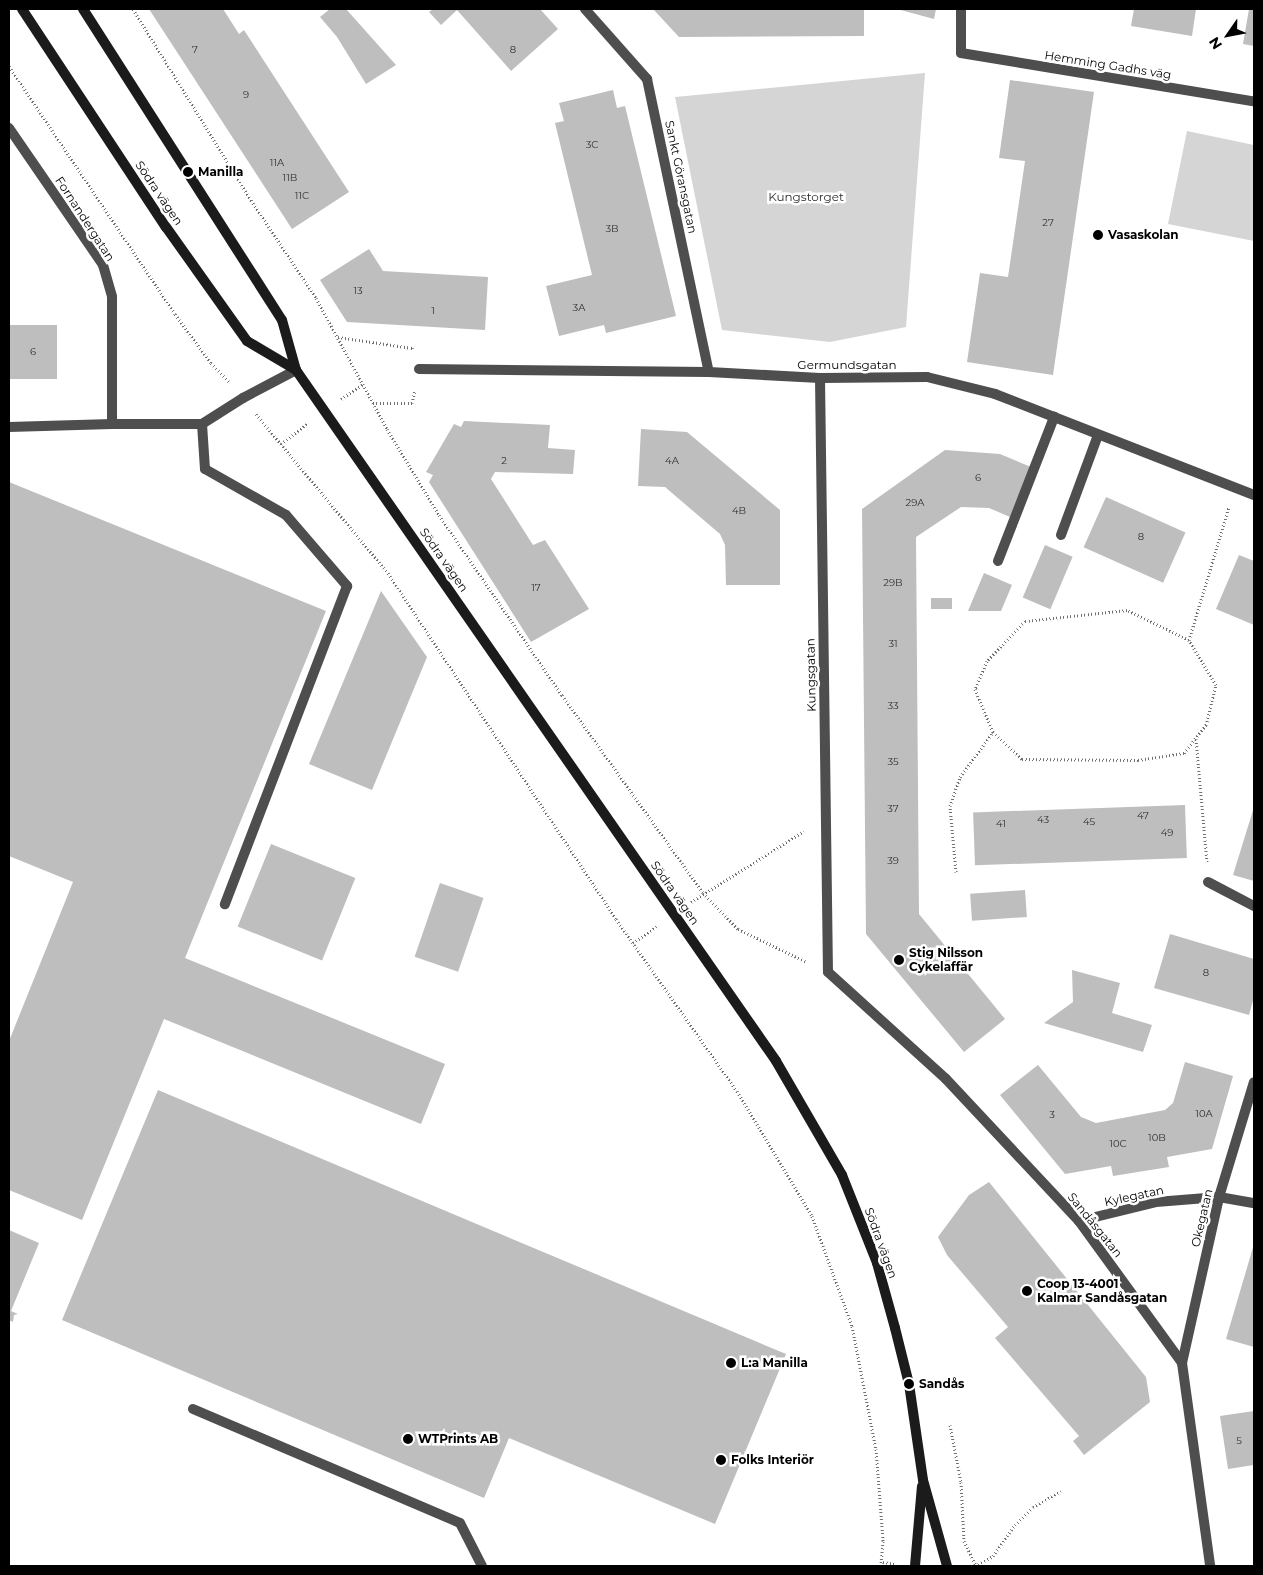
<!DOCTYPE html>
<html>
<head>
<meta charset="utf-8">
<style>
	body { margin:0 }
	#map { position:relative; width:1263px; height:1575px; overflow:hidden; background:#fff; font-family:Montserrat,sans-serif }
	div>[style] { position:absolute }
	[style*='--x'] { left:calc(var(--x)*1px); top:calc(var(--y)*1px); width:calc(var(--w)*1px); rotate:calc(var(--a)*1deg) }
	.green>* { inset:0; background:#d5d5d5 }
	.building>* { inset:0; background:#bebebe; transform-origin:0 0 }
	.path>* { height:3px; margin-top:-1.5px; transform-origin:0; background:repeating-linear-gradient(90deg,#707070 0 1px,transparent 0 3.5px) }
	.service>* { height:10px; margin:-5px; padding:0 5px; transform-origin:5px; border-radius:5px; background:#4e4e4e }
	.minor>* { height:10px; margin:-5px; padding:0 5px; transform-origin:5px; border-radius:5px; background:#4e4e4e }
	.secondary>* { height:10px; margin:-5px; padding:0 5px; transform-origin:5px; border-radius:5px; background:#1b1b1b }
	.dots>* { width:14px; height:14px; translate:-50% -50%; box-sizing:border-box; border:2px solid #fff; border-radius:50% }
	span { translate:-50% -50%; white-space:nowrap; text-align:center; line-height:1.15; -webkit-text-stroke:5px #fff; paint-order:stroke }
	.number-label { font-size:10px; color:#303030 }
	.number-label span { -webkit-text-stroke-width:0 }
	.street-label { font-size:12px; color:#000 }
	.poi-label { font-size:12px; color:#000; font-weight:700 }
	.left { translate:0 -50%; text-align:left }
	.park-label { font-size:12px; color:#2c2c2c }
	.frame { position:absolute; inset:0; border:10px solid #000; pointer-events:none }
	.north { position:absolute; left:1203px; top:10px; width:50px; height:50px; -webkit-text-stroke:4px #fff; paint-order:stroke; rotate:237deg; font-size:14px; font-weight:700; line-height:20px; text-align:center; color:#000 }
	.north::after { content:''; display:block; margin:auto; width:18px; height:22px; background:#000; clip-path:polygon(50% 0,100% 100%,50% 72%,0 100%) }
</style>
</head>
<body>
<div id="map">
	<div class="green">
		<i style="clip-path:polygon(925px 73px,906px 327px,830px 342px,722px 330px,675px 97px)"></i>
		<i style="clip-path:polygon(1187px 131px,1254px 145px,1254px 241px,1168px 224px)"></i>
	</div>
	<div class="building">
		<i style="clip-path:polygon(149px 9px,223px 9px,239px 34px,244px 30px,349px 192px,292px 229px)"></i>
		<i style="clip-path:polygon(330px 9px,346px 9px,396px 65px,366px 84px,337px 37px,320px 17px)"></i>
		<i style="clip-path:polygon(433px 9px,540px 9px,558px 29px,511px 71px,457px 10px,441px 25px,429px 12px)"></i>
		<i style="clip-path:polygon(653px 9px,864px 9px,864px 36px,679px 37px)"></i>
		<i style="clip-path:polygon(897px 9px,936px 9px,934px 19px)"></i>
		<i style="clip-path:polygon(1134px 9px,1196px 9px,1192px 36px,1131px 26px)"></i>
		<i style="clip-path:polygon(1249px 9px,1254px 9px,1254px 46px,1243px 44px)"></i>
		<i style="clip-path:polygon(1010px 80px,1094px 92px,1053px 375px,967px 362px,980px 273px,1008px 277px,1025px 161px,999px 158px)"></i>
		<i style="clip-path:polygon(613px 90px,617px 108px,625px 106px,676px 316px,606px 333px,604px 325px,559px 336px,546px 286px,592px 275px,555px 123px,564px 121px,559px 103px)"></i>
		<i style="clip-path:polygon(369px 249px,383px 271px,488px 277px,485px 330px,347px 322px,320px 280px)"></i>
		<i style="left:9px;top:325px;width:48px;height:54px"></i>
		<i style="clip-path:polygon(464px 421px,550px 425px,548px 448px,575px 450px,573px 474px,495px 472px,491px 479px,533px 545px,545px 540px,589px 609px,531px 642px,429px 482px,433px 475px,426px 472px,454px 424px,461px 427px)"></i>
		<i style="clip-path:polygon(641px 429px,687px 432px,780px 510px,780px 585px,726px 585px,725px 545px,720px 534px,665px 487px,638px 486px)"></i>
		<i style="clip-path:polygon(945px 450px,1000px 454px,1031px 467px,1010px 517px,989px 508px,961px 507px,916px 537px,919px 914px,1005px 1019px,964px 1052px,866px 934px,862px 509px)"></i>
		<i style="clip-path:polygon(9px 482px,326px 611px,185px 958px,445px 1064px,421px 1124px,164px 1019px,82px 1220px,9px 1190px,9px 1041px,73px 882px,9px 856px)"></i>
		<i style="left:1106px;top:497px;width:87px;height:55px;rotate:24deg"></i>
		<i style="left:1045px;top:545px;width:30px;height:57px;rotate:23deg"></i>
		<i style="clip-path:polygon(1239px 555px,1254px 561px,1254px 625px,1216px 609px)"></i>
		<i style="clip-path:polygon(984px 573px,1012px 585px,1001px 611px,968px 611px)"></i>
		<i style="clip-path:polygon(381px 591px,427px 657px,372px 790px,309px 764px)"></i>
		<i style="left:931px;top:598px;width:21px;height:11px"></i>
		<i style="left:1185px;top:805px;width:53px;height:212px;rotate:88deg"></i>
		<i style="clip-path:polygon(1254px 807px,1254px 881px,1233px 875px)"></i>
		<i style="left:271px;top:844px;width:91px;height:89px;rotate:22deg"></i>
		<i style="left:440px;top:883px;width:46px;height:78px;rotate:19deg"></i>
		<i style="left:1025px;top:890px;width:27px;height:55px;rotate:86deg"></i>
		<i style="clip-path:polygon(1170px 934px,1254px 959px,1254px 997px,1249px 1015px,1154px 988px)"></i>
		<i style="clip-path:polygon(1072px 970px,1120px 983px,1112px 1013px,1152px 1025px,1143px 1052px,1044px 1023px,1073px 1002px)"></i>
		<i style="clip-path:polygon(1185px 1062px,1233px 1076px,1212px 1149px,1167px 1157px,1169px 1167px,1113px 1176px,1111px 1166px,1065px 1174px,1000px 1095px,1038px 1065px,1081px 1117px,1096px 1123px,1165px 1110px,1173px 1103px)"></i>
		<i style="clip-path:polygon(158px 1090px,786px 1354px,715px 1524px,509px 1438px,484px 1498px,62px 1320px)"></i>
		<i style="clip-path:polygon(989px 1182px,1146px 1377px,1150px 1402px,1084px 1455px,1073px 1441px,1079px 1436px,995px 1338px,1008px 1327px,947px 1255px,938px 1237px,969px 1195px)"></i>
		<i style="clip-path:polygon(9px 1230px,39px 1243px,11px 1311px,18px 1314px,14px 1315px,13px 1322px,9px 1320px)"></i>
		<i style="clip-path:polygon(1254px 1244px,1254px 1347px,1226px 1339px)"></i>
		<i style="clip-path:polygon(1254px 1411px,1254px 1465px,1228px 1469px,1220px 1416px)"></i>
	</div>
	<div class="path">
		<i style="--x:133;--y:9;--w:225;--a:58.3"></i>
		<i style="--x:251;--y:200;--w:118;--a:56.4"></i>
		<i style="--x:316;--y:298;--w:149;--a:61.5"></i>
		<i style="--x:387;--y:429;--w:100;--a:58.8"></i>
		<i style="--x:439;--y:515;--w:218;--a:55.7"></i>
		<i style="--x:562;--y:695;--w:243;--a:54.5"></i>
		<i style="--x:703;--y:893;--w:50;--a:45.8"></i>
		<i style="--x:738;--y:929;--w:76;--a:25.6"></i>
		<i style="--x:9;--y:66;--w:298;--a:56.2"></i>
		<i style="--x:175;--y:314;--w:61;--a:53.7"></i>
		<i style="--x:211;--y:363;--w:28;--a:46"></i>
		<i style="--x:338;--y:337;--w:75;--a:8.5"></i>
		<i style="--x:412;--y:348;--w:2;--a:63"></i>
		<i style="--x:341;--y:399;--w:27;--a:-34"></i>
		<i style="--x:373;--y:403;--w:39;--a:0"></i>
		<i style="--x:412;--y:403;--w:13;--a:-77"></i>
		<i style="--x:256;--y:414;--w:207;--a:50.3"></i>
		<i style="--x:388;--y:573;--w:414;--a:56.6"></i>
		<i style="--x:616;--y:919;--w:210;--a:54.9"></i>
		<i style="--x:737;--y:1091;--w:146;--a:59"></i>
		<i style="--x:812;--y:1216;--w:117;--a:70"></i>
		<i style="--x:852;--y:1326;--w:125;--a:79"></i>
		<i style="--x:876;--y:1449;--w:92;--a:85.6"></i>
		<i style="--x:883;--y:1541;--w:25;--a:95"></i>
		<i style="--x:281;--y:444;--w:34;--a:-38"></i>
		<i style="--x:1189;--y:640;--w:69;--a:-154.2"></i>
		<i style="--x:1127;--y:610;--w:103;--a:173.8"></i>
		<i style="--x:1025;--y:621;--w:55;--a:133.5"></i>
		<i style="--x:987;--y:661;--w:30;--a:113"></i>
		<i style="--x:975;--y:689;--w:47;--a:67.3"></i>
		<i style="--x:993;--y:732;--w:40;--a:43"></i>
		<i style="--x:1022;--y:759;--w:116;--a:0.5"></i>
		<i style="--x:1138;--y:760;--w:47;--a:-8.7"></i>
		<i style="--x:1184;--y:753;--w:36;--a:-52"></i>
		<i style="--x:1206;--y:725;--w:41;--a:-76"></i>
		<i style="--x:1216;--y:685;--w:52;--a:-121"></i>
		<i style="--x:1189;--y:640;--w:139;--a:-73.3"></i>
		<i style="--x:1196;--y:739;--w:123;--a:84.9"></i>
		<i style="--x:956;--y:872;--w:66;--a:-95.2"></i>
		<i style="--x:950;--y:806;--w:31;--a:-71"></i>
		<i style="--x:960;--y:777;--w:56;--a:-53.7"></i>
		<i style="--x:691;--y:902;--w:133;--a:-32.1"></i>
		<i style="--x:633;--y:943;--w:29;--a:-35"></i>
		<i style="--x:950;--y:1425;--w:58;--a:79.1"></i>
		<i style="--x:961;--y:1482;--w:59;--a:87.1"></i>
		<i style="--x:964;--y:1541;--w:28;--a:64"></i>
		<i style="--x:883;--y:1562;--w:12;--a:9"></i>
		<i style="--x:975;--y:1566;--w:21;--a:-29"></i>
		<i style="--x:993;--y:1556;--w:38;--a:-55"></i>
		<i style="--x:1015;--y:1525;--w:25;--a:-45"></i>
		<i style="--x:1033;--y:1507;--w:32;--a:-30"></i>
	</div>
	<div class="service">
		<i style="--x:1061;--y:535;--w:107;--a:-69.7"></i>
		<i style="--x:998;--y:561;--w:155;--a:-68.7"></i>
		<i style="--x:1208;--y:882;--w:52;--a:27.6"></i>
		<i style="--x:193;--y:1409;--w:290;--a:23.1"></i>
		<i style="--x:460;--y:1523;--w:48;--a:62.9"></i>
	</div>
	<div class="minor">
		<i style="--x:585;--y:9;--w:94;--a:48.5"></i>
		<i style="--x:647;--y:79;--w:299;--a:78.1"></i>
		<i style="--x:961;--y:9;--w:44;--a:90"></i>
		<i style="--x:961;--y:53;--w:295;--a:9.4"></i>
		<i style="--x:9;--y:128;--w:166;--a:55.5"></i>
		<i style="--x:103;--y:265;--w:33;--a:74"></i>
		<i style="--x:112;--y:297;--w:127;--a:90"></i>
		<i style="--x:419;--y:369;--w:290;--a:0.6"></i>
		<i style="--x:709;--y:372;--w:111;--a:3.1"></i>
		<i style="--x:820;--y:378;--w:107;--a:-0.5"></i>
		<i style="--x:927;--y:377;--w:70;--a:14"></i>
		<i style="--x:995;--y:394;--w:278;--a:21.3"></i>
		<i style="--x:820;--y:378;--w:594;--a:89.23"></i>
		<i style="--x:828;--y:972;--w:159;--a:42.2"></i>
		<i style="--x:946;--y:1079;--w:195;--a:46.9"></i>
		<i style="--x:1079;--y:1221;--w:175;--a:54"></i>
		<i style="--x:1182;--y:1363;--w:205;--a:82.1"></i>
		<i style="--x:202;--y:424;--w:45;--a:86.2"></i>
		<i style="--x:205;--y:469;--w:93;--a:29.6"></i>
		<i style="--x:286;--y:515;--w:94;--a:49.3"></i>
		<i style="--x:347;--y:586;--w:341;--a:111"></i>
		<i style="--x:9;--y:427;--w:103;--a:-1.7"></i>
		<i style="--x:112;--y:424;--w:90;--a:0"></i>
		<i style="--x:202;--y:424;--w:49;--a:-32.4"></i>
		<i style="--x:243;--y:398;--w:60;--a:-27.8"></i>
		<i style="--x:1079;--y:1221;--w:79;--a:-13.9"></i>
		<i style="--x:1156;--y:1202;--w:63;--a:-4.5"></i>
		<i style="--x:1219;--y:1197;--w:36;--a:10"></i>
		<i style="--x:1182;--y:1363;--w:170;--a:-77.4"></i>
		<i style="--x:1219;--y:1197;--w:120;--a:-73.1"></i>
	</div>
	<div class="secondary">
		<i style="--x:22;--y:9;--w:261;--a:56.6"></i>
		<i style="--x:166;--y:227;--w:140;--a:54.6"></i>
		<i style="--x:247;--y:341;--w:57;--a:30.6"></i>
		<i style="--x:83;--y:9;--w:369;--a:57.4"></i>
		<i style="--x:282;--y:320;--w:52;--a:74.4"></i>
		<i style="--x:296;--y:370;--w:841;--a:55.21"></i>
		<i style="--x:776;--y:1061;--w:132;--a:59.9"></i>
		<i style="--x:842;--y:1175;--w:95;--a:68.3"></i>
		<i style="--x:877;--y:1263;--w:67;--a:74.5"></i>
		<i style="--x:895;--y:1328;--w:58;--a:76"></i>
		<i style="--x:909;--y:1384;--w:97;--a:81.7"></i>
		<i style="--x:923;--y:1480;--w:89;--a:74.4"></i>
		<i style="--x:915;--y:1566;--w:80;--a:-85"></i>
	</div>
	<div class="dots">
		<i style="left:188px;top:172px;background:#000"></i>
		<i style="left:1098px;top:235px;background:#000"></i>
		<i style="left:899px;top:960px;background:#000"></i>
		<i style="left:1027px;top:1291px;background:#000"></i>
		<i style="left:731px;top:1363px;background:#000"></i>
		<i style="left:909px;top:1384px;background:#000"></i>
		<i style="left:408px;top:1439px;background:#000"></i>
		<i style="left:721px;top:1460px;background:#000"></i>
	</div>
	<div class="number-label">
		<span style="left:195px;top:50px">7</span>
		<span style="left:513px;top:50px">8</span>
		<span style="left:246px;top:95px">9</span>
		<span style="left:592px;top:145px">3C</span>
		<span style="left:277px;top:163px">11A</span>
		<span style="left:290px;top:178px">11B</span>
		<span style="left:302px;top:196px">11C</span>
		<span style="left:1048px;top:223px">27</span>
		<span style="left:612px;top:229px">3B</span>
		<span style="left:358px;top:291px">13</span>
		<span style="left:579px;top:308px">3A</span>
		<span style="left:433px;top:311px">1</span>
		<span style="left:33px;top:352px">6</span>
		<span style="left:504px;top:461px">2</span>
		<span style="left:672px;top:461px">4A</span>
		<span style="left:978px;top:478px">6</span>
		<span style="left:915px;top:503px">29A</span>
		<span style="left:739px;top:511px">4B</span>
		<span style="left:1141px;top:537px">8</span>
		<span style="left:893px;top:583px">29B</span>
		<span style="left:536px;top:588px">17</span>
		<span style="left:893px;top:644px">31</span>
		<span style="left:893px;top:706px">33</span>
		<span style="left:893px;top:762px">35</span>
		<span style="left:893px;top:809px">37</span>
		<span style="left:1143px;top:816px">47</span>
		<span style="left:1043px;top:820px">43</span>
		<span style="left:1089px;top:822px">45</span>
		<span style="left:1001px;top:824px">41</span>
		<span style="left:1167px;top:833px">49</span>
		<span style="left:893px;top:861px">39</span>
		<span style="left:1206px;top:973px">8</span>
		<span style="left:1204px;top:1114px">10A</span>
		<span style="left:1052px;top:1115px">3</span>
		<span style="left:1157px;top:1138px">10B</span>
		<span style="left:1118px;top:1144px">10C</span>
		<span style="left:1239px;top:1441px">5</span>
	</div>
	<div class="street-label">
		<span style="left:1108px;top:65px;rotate:9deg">Hemming Gadhs väg</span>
		<span style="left:681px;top:177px;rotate:78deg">Sankt Göransgatan</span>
		<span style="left:159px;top:193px;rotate:56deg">Södra vägen</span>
		<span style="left:85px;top:219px;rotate:57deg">Fornandergatan</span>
		<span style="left:847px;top:365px">Germundsgatan</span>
		<span style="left:444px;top:560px;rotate:55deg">Södra vägen</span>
		<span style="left:811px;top:675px;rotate:-91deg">Kungsgatan</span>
		<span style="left:675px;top:893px;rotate:55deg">Södra vägen</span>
		<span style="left:1134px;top:1196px;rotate:-12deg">Kylegatan</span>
		<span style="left:1202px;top:1218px;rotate:-77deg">Okegatan</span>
		<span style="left:1095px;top:1225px;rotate:51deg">Sandåsgatan</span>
		<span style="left:881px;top:1243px;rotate:70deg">Södra vägen</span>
	</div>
	<div class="poi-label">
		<span class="left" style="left:198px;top:172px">Manilla</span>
		<span class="left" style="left:1108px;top:235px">Vasaskolan</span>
		<span class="left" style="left:909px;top:960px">Stig Nilsson<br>Cykelaffär</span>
		<span class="left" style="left:1037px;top:1291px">Coop 13-4001<br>Kalmar Sandåsgatan</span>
		<span class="left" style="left:741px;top:1363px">L:a Manilla</span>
		<span class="left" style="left:919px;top:1384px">Sandås</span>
		<span class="left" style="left:418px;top:1439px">WTPrints AB</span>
		<span class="left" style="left:731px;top:1460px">Folks Interiör</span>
	</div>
	<div class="park-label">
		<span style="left:806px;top:197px">Kungstorget</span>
	</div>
	<div class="frame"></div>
	<div class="north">N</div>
</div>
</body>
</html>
